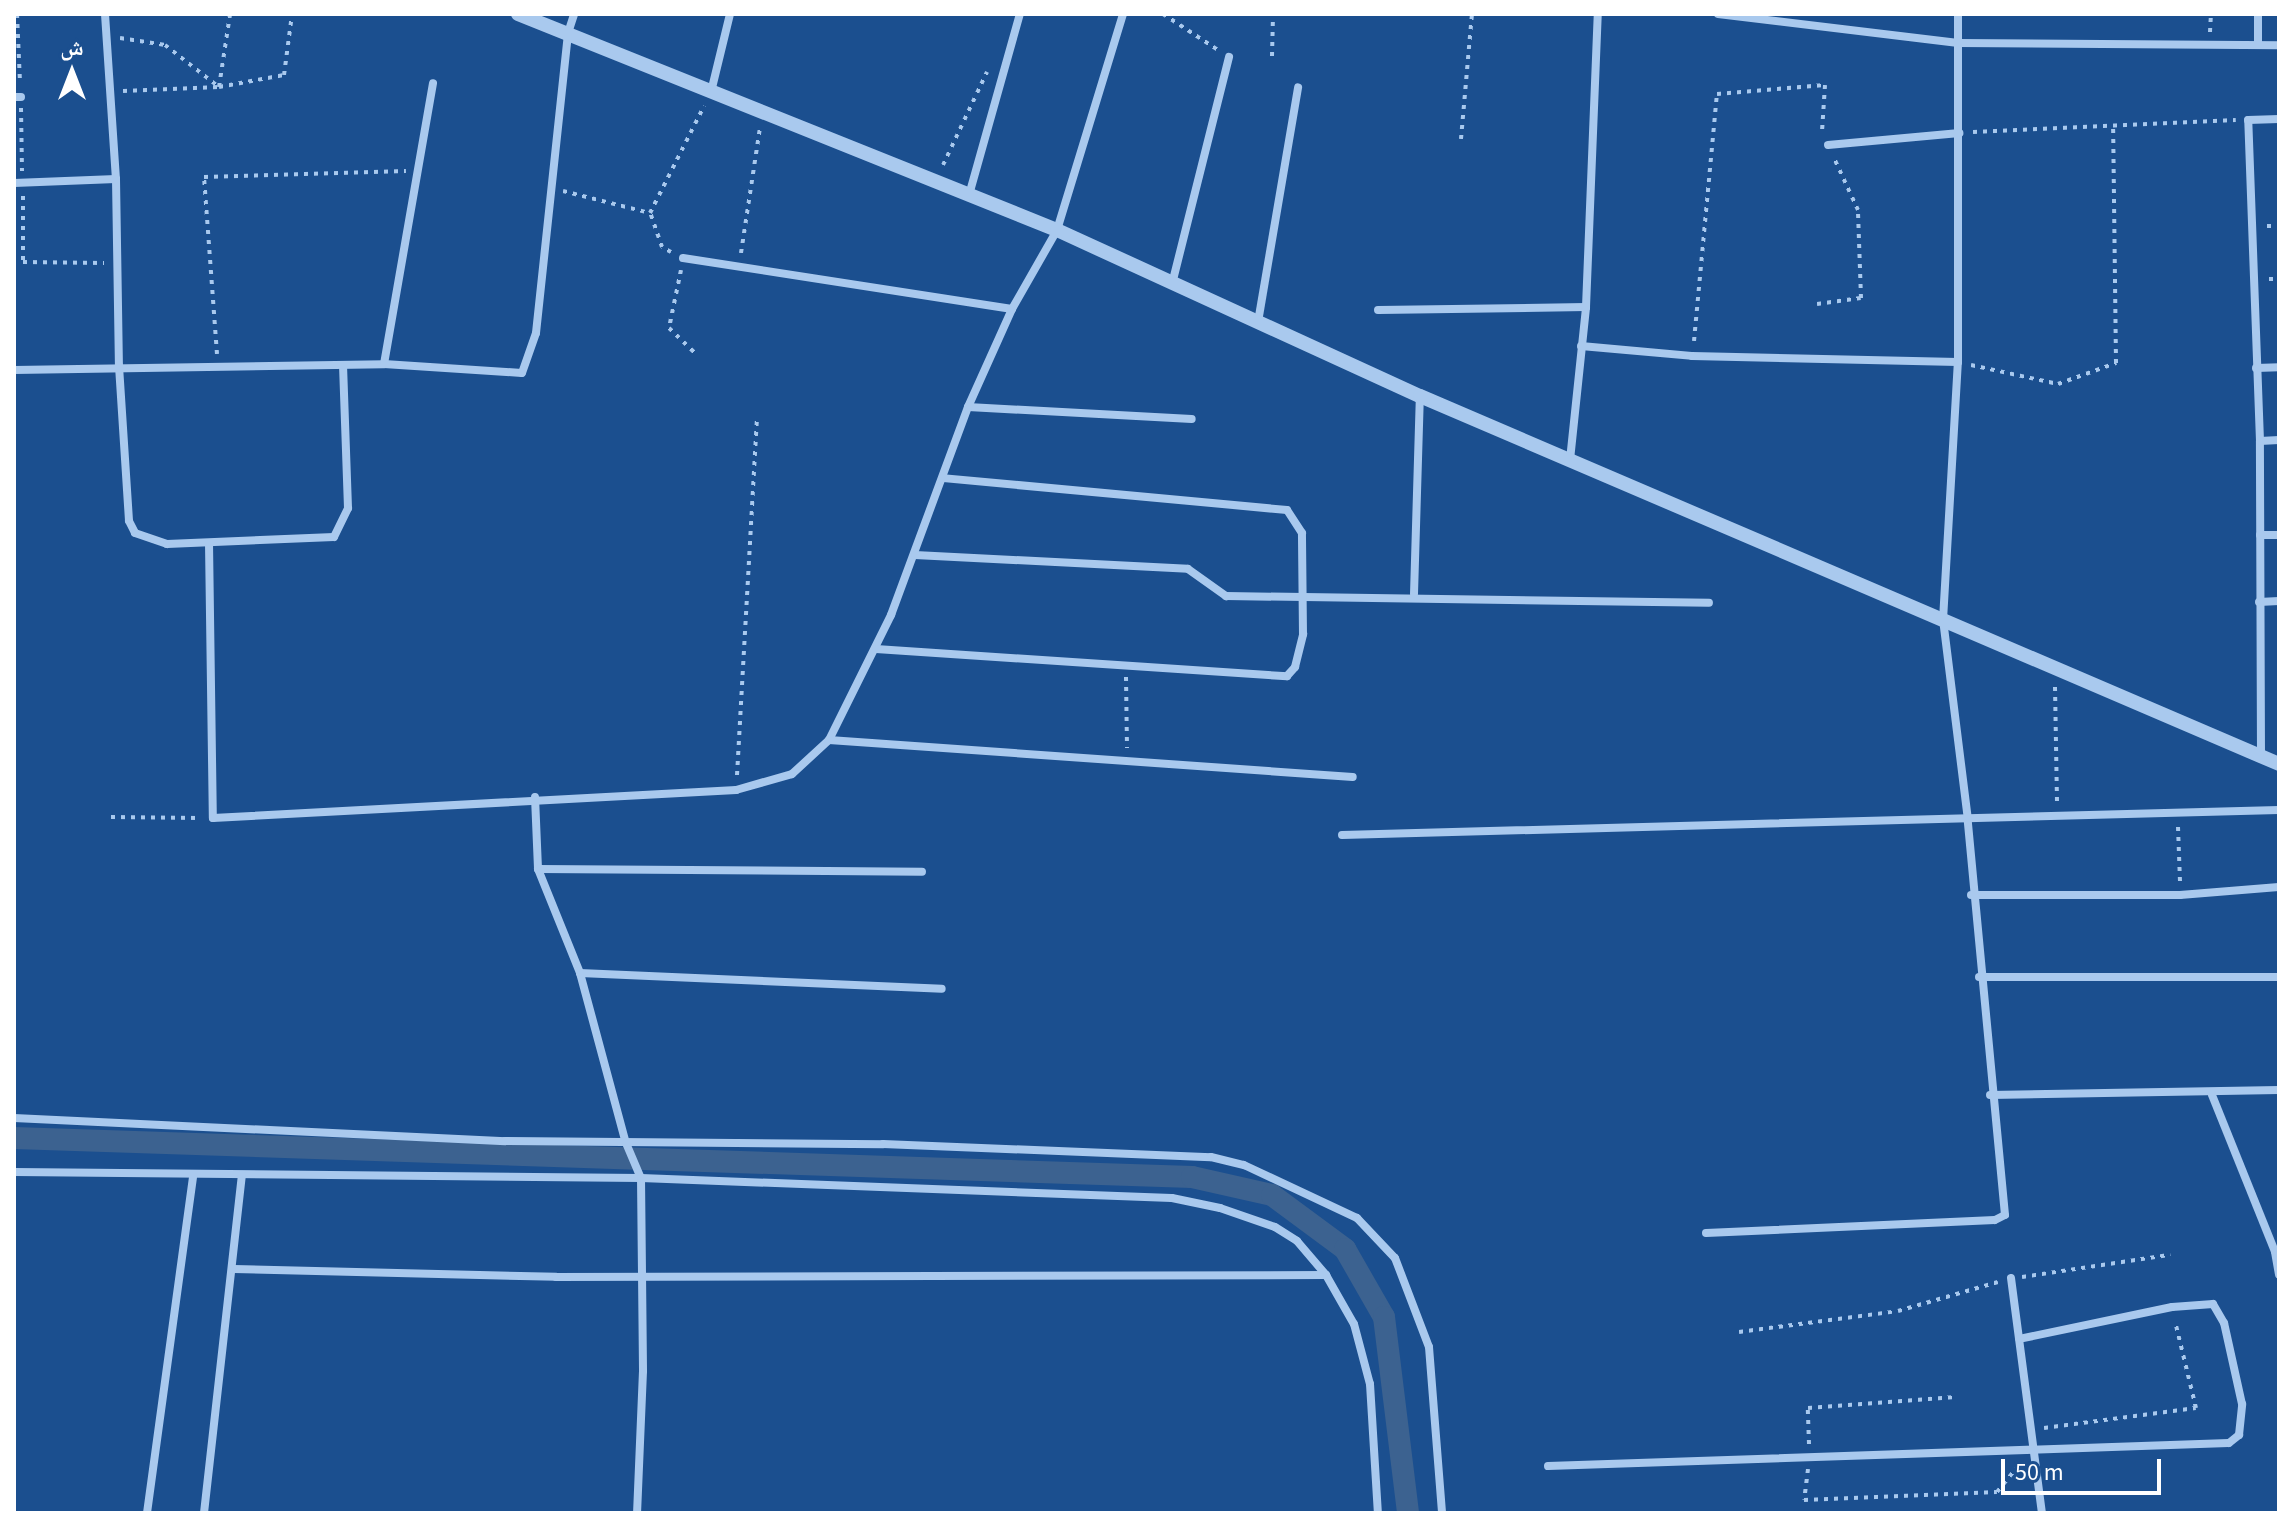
<!DOCTYPE html>
<html>
<head>
<meta charset="utf-8">
<style>
	body { margin:0 }
	#map { position:relative; width:2293px; height:1527px; overflow:hidden; background:#1b4f8f; font-family:"Source Sans 3","Noto Naskh Arabic",sans-serif }
	div>[style] { position:absolute }
	[style*='--x'] { left:calc(var(--x)*1px); top:calc(var(--y)*1px); width:calc(var(--w)*1px); rotate:calc(var(--a)*1deg) }
	.canal>* { height:22px; margin:-11px; padding:0 11px; transform-origin:11px; border-radius:11px; background:#3c6290 }
	.path>* { height:4px; margin-top:-2px; transform-origin:0; background:repeating-linear-gradient(90deg,#a9c9ee 0 4px,transparent 0 10px) }
	.minor>* { height:8px; margin:-4px; padding:0 4px; transform-origin:4px; border-radius:4px; background:#a9c9ee }
	.tertiary>* { height:14px; margin:-7px; padding:0 7px; transform-origin:7px; border-radius:7px; background:#a9c9ee }
	span { translate:-50% -50%; white-space:nowrap; text-align:center; line-height:1.15; -webkit-text-stroke:7px #1b4f8f; paint-order:stroke }
	.frame { position:absolute; inset:0; border:16px solid #fff; pointer-events:none }
	.north { position:absolute; left:32px; top:32px; width:80px; height:80px; -webkit-text-stroke:6px #1b4f8f; paint-order:stroke; rotate:0deg; font-size:22px; font-weight:700; line-height:32px; text-align:center; color:#fff }
	.north::after { content:''; display:block; margin:auto; width:28px; height:36px; background:#fff; clip-path:polygon(50% 0,100% 100%,50% 72%,0 100%) }
	.scale { position:absolute; left:2001px; top:1459px; width:160px; height:36px; box-sizing:border-box; border:4px solid #fff; border-top:0; padding-left:10px; font-size:24px; line-height:28px; white-space:nowrap; color:#fff; -webkit-text-stroke:6px #1b4f8f; paint-order:stroke }
</style>
</head>
<body>
<div id="map">
	<div class="canal">
		<i style="--x:14;--y:1138;--w:1179;--a:1.9"></i>
		<i style="--x:1192;--y:1177;--w:82;--a:12.7"></i>
		<i style="--x:1272;--y:1195;--w:91;--a:36.5"></i>
		<i style="--x:1345;--y:1249;--w:78;--a:60.2"></i>
		<i style="--x:1384;--y:1317;--w:197;--a:83"></i>
	</div>
	<div class="path">
		<i style="--x:17;--y:14;--w:70;--a:87.5"></i>
		<i style="--x:1163;--y:14;--w:66;--a:33.2"></i>
		<i style="--x:2210;--y:32;--w:18;--a:-87"></i>
		<i style="--x:120;--y:38;--w:46;--a:8.8"></i>
		<i style="--x:165;--y:45;--w:68;--a:37.9"></i>
		<i style="--x:1272;--y:56;--w:42;--a:-88.6"></i>
		<i style="--x:219;--y:87;--w:74;--a:-81.4"></i>
		<i style="--x:123;--y:91;--w:96;--a:-2.4"></i>
		<i style="--x:219;--y:87;--w:66;--a:-10.5"></i>
		<i style="--x:284;--y:75;--w:62;--a:-82.5"></i>
		<i style="--x:21;--y:108;--w:63;--a:89.1"></i>
		<i style="--x:1973;--y:132;--w:263;--a:-2.6"></i>
		<i style="--x:1461;--y:139;--w:125;--a:-85"></i>
		<i style="--x:943;--y:165;--w:103;--a:-64.7"></i>
		<i style="--x:563;--y:191;--w:90;--a:14.2"></i>
		<i style="--x:23;--y:196;--w:66;--a:90"></i>
		<i style="--x:23;--y:262;--w:81;--a:0.7"></i>
		<i style="--x:2267;--y:226;--w:12;--a:0"></i>
		<i style="--x:671;--y:252;--w:10;--a:-151"></i>
		<i style="--x:662;--y:247;--w:36;--a:-109"></i>
		<i style="--x:650;--y:213;--w:120;--a:-63.2"></i>
		<i style="--x:741;--y:253;--w:127;--a:-81.4"></i>
		<i style="--x:681;--y:270;--w:59;--a:101.7"></i>
		<i style="--x:669;--y:328;--w:35;--a:44"></i>
		<i style="--x:2269;--y:279;--w:10;--a:0"></i>
		<i style="--x:1817;--y:304;--w:44;--a:-7.8"></i>
		<i style="--x:1861;--y:298;--w:88;--a:-92"></i>
		<i style="--x:1858;--y:210;--w:57;--a:-114.8"></i>
		<i style="--x:1694;--y:341;--w:248;--a:-84.7"></i>
		<i style="--x:1717;--y:94;--w:108;--a:-4.8"></i>
		<i style="--x:1825;--y:85;--w:47;--a:93.7"></i>
		<i style="--x:217;--y:354;--w:177;--a:-94.2"></i>
		<i style="--x:204;--y:177;--w:202;--a:-1.7"></i>
		<i style="--x:1971;--y:365;--w:89;--a:12.3"></i>
		<i style="--x:2058;--y:384;--w:62;--a:-19.9"></i>
		<i style="--x:2116;--y:363;--w:239;--a:-90.7"></i>
		<i style="--x:1126;--y:677;--w:71;--a:89.2"></i>
		<i style="--x:2055;--y:687;--w:115;--a:89"></i>
		<i style="--x:737;--y:775;--w:358;--a:-86.8"></i>
		<i style="--x:111;--y:817;--w:88;--a:0.7"></i>
		<i style="--x:2178;--y:827;--w:55;--a:87.9"></i>
		<i style="--x:2022;--y:1277;--w:150;--a:-8.5"></i>
		<i style="--x:1739;--y:1332;--w:160;--a:-7.5"></i>
		<i style="--x:1898;--y:1311;--w:104;--a:-16.2"></i>
		<i style="--x:2044;--y:1428;--w:153;--a:-7.5"></i>
		<i style="--x:2196;--y:1408;--w:89;--a:-103.6"></i>
		<i style="--x:1809;--y:1444;--w:36;--a:-92"></i>
		<i style="--x:1808;--y:1408;--w:148;--a:-4.3"></i>
		<i style="--x:1808;--y:1469;--w:31;--a:97"></i>
		<i style="--x:1804;--y:1500;--w:193;--a:-2.4"></i>
		<i style="--x:1997;--y:1492;--w:35;--a:-51"></i>
	</div>
	<div class="minor">
		<i style="--x:105;--y:14;--w:165;--a:86.2"></i>
		<i style="--x:116;--y:179;--w:187;--a:89.1"></i>
		<i style="--x:119;--y:366;--w:155;--a:86.3"></i>
		<i style="--x:129;--y:521;--w:13;--a:63"></i>
		<i style="--x:135;--y:533;--w:34;--a:19"></i>
		<i style="--x:167;--y:544;--w:167;--a:-2.4"></i>
		<i style="--x:334;--y:537;--w:32;--a:-64"></i>
		<i style="--x:348;--y:508;--w:143;--a:-92"></i>
		<i style="--x:1718;--y:14;--w:242;--a:6.9"></i>
		<i style="--x:1958;--y:43;--w:321;--a:0.4"></i>
		<i style="--x:2258;--y:14;--w:30;--a:90"></i>
		<i style="--x:711;--y:92;--w:80;--a:-76.3"></i>
		<i style="--x:14;--y:97;--w:7;--a:0"></i>
		<i style="--x:1828;--y:145;--w:132;--a:-5.2"></i>
		<i style="--x:14;--y:183;--w:102;--a:-2.2"></i>
		<i style="--x:969;--y:195;--w:188;--a:-74.3"></i>
		<i style="--x:683;--y:258;--w:333;--a:8.8"></i>
		<i style="--x:1173;--y:280;--w:230;--a:-75.9"></i>
		<i style="--x:1378;--y:310;--w:208;--a:-0.8"></i>
		<i style="--x:1258;--y:322;--w:238;--a:-80.3"></i>
		<i style="--x:1581;--y:346;--w:111;--a:5.1"></i>
		<i style="--x:1692;--y:356;--w:266;--a:1.3"></i>
		<i style="--x:384;--y:364;--w:285;--a:-80.1"></i>
		<i style="--x:2256;--y:368;--w:23;--a:-2"></i>
		<i style="--x:14;--y:370;--w:370;--a:-0.9"></i>
		<i style="--x:384;--y:364;--w:138;--a:3.7"></i>
		<i style="--x:522;--y:373;--w:42;--a:-70.7"></i>
		<i style="--x:536;--y:333;--w:302;--a:-83.9"></i>
		<i style="--x:568;--y:33;--w:20;--a:-72"></i>
		<i style="--x:968;--y:407;--w:224;--a:3.1"></i>
		<i style="--x:2260;--y:441;--w:19;--a:-3"></i>
		<i style="--x:1570;--y:460;--w:154;--a:-84"></i>
		<i style="--x:1586;--y:307;--w:293;--a:-87.7"></i>
		<i style="--x:2260;--y:535;--w:19;--a:0"></i>
		<i style="--x:209;--y:543;--w:275;--a:89.2"></i>
		<i style="--x:213;--y:818;--w:524;--a:-3.06"></i>
		<i style="--x:736;--y:790;--w:58;--a:-15.9"></i>
		<i style="--x:792;--y:774;--w:50;--a:-42.6"></i>
		<i style="--x:829;--y:740;--w:140;--a:-63.6"></i>
		<i style="--x:891;--y:615;--w:222;--a:-69.7"></i>
		<i style="--x:968;--y:407;--w:107;--a:-65.8"></i>
		<i style="--x:1012;--y:309;--w:91;--a:-60.3"></i>
		<i style="--x:1057;--y:230;--w:226;--a:-73"></i>
		<i style="--x:915;--y:555;--w:273;--a:2.9"></i>
		<i style="--x:1188;--y:569;--w:47;--a:35.4"></i>
		<i style="--x:1226;--y:596;--w:483;--a:0.8"></i>
		<i style="--x:1414;--y:594;--w:198;--a:-88.3"></i>
		<i style="--x:2259;--y:602;--w:20;--a:-3"></i>
		<i style="--x:876;--y:649;--w:412;--a:3.8"></i>
		<i style="--x:1287;--y:676;--w:12;--a:-48"></i>
		<i style="--x:1295;--y:667;--w:34;--a:-76"></i>
		<i style="--x:1303;--y:634;--w:101;--a:-90.6"></i>
		<i style="--x:1302;--y:533;--w:27;--a:-123"></i>
		<i style="--x:1287;--y:510;--w:345;--a:-174.7"></i>
		<i style="--x:829;--y:740;--w:525;--a:4.04"></i>
		<i style="--x:2261;--y:756;--w:315;--a:-90.2"></i>
		<i style="--x:2260;--y:441;--w:321;--a:-92.1"></i>
		<i style="--x:2248;--y:120;--w:31;--a:-2"></i>
		<i style="--x:535;--y:797;--w:72;--a:87.6"></i>
		<i style="--x:538;--y:869;--w:112;--a:68"></i>
		<i style="--x:580;--y:973;--w:176;--a:74.9"></i>
		<i style="--x:626;--y:1143;--w:38;--a:67"></i>
		<i style="--x:641;--y:1178;--w:193;--a:89.4"></i>
		<i style="--x:643;--y:1371;--w:142;--a:92.4"></i>
		<i style="--x:1342;--y:835;--w:937;--a:-1.53"></i>
		<i style="--x:538;--y:869;--w:384;--a:0.4"></i>
		<i style="--x:1971;--y:895;--w:209;--a:0"></i>
		<i style="--x:2180;--y:895;--w:99;--a:-4.6"></i>
		<i style="--x:580;--y:973;--w:362;--a:2.5"></i>
		<i style="--x:1979;--y:977;--w:300;--a:0"></i>
		<i style="--x:1990;--y:1095;--w:289;--a:-1"></i>
		<i style="--x:2212;--y:1095;--w:169;--a:68.1"></i>
		<i style="--x:2275;--y:1252;--w:23;--a:80"></i>
		<i style="--x:14;--y:1118;--w:492;--a:2.7"></i>
		<i style="--x:505;--y:1141;--w:378;--a:0.5"></i>
		<i style="--x:883;--y:1144;--w:328;--a:2.3"></i>
		<i style="--x:1211;--y:1157;--w:34;--a:14"></i>
		<i style="--x:1244;--y:1165;--w:125;--a:25.1"></i>
		<i style="--x:1357;--y:1218;--w:55;--a:46.5"></i>
		<i style="--x:1395;--y:1258;--w:95;--a:69.1"></i>
		<i style="--x:1429;--y:1347;--w:167;--a:85.5"></i>
		<i style="--x:14;--y:1172;--w:627;--a:0.55"></i>
		<i style="--x:641;--y:1178;--w:531;--a:2.16"></i>
		<i style="--x:1172;--y:1198;--w:49;--a:11.8"></i>
		<i style="--x:1220;--y:1208;--w:58;--a:19.1"></i>
		<i style="--x:1275;--y:1227;--w:26;--a:32"></i>
		<i style="--x:1297;--y:1241;--w:45;--a:49.5"></i>
		<i style="--x:1326;--y:1275;--w:56;--a:60.3"></i>
		<i style="--x:1354;--y:1324;--w:62;--a:75.1"></i>
		<i style="--x:1370;--y:1384;--w:129;--a:86.5"></i>
		<i style="--x:1706;--y:1233;--w:289;--a:-2.6"></i>
		<i style="--x:1995;--y:1220;--w:11;--a:-27"></i>
		<i style="--x:2005;--y:1215;--w:397;--a:-95.4"></i>
		<i style="--x:1968;--y:820;--w:202;--a:-97.1"></i>
		<i style="--x:1943;--y:620;--w:258;--a:-86.7"></i>
		<i style="--x:1958;--y:362;--w:348;--a:-90"></i>
		<i style="--x:234;--y:1269;--w:322;--a:1.4"></i>
		<i style="--x:556;--y:1277;--w:770;--a:-0.15"></i>
		<i style="--x:2011;--y:1278;--w:237;--a:82.5"></i>
		<i style="--x:1548;--y:1466;--w:681;--a:-1.93"></i>
		<i style="--x:2229;--y:1443;--w:13;--a:-39"></i>
		<i style="--x:2239;--y:1435;--w:31;--a:-84"></i>
		<i style="--x:2242;--y:1404;--w:83;--a:-102.5"></i>
		<i style="--x:2224;--y:1323;--w:22;--a:-120"></i>
		<i style="--x:2213;--y:1304;--w:41;--a:175.8"></i>
		<i style="--x:2172;--y:1307;--w:156;--a:168.2"></i>
		<i style="--x:147;--y:1513;--w:340;--a:-82.2"></i>
		<i style="--x:204;--y:1513;--w:340;--a:-83.6"></i>
	</div>
	<div class="tertiary">
		<i style="--x:518;--y:14;--w:581;--a:21.84"></i>
		<i style="--x:1057;--y:230;--w:399;--a:24.6"></i>
		<i style="--x:1420;--y:396;--w:935;--a:23.19"></i>
	</div>
	<div class="frame"></div>
	<div class="north">ش</div>
	<div class="scale">50 m</div>
</div>
</body>
</html>
